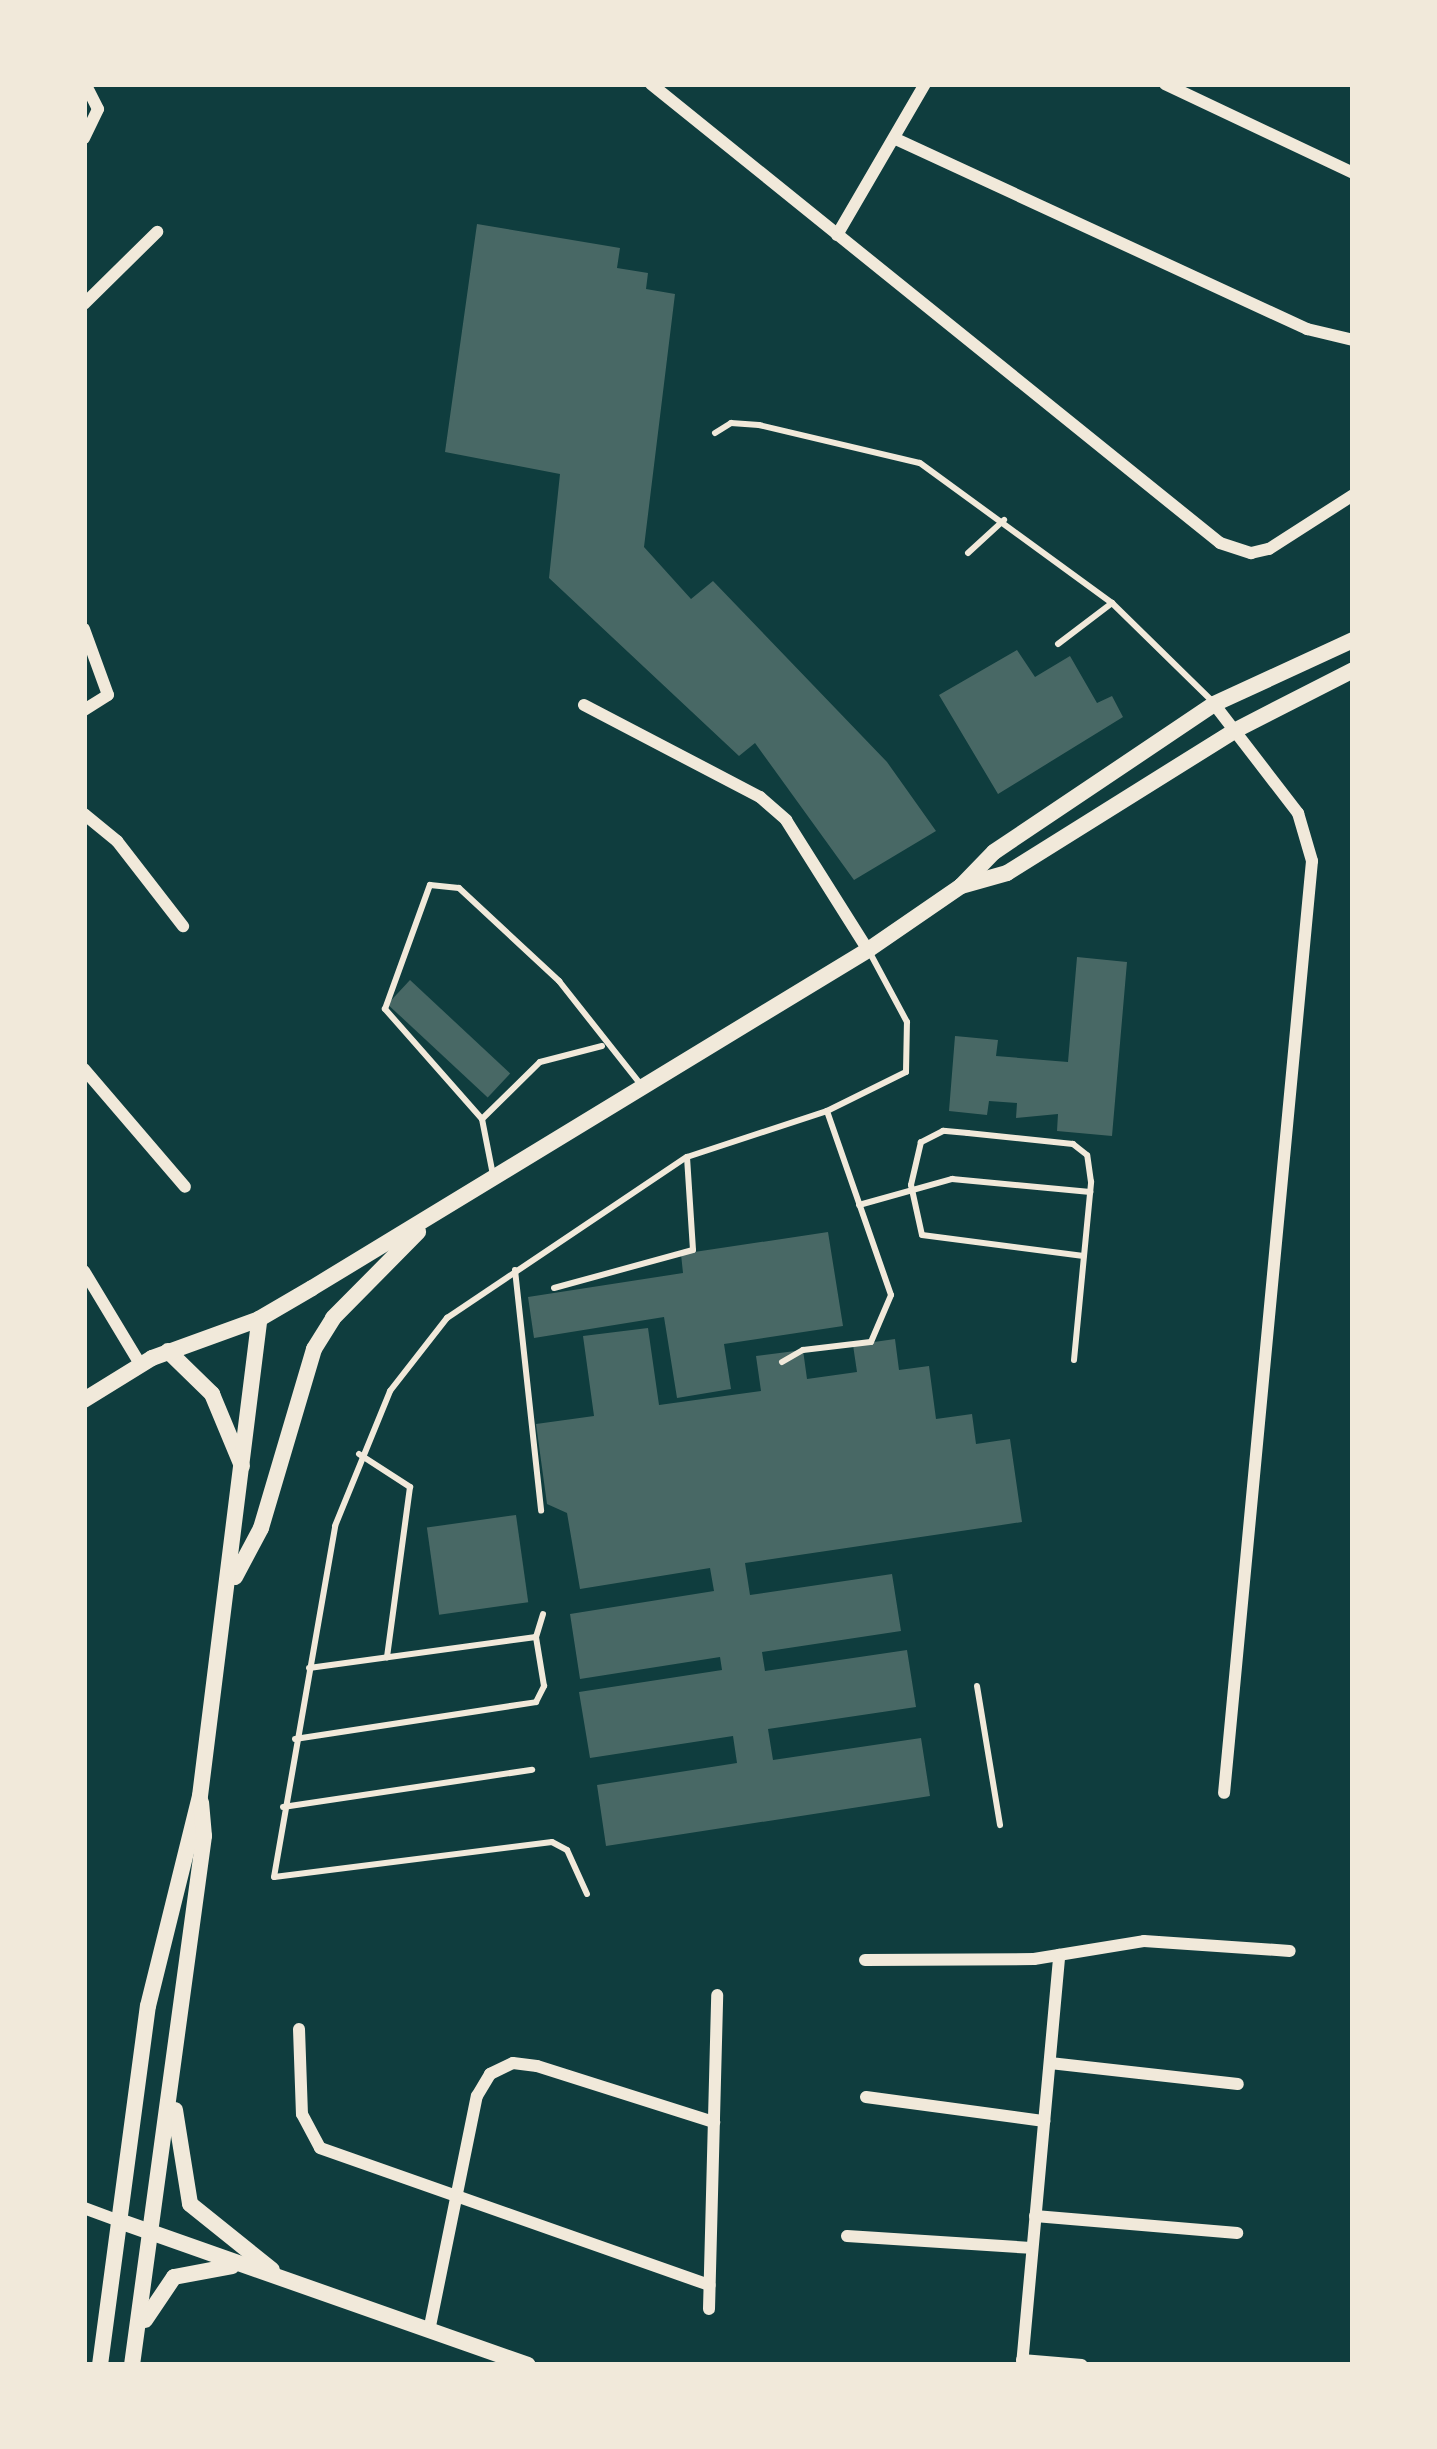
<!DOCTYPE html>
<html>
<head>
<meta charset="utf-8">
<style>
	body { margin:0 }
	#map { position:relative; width:1437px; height:2449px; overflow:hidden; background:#0f3d3e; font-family:"Varela Round",sans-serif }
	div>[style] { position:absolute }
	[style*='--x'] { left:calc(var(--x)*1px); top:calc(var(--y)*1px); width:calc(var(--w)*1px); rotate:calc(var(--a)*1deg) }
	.building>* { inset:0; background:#486865; transform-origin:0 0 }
	.service>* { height:6px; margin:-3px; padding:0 3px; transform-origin:3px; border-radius:3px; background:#f1e9da }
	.minor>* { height:12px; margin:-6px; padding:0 6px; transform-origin:6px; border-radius:6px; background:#f1e9da }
	.tertiary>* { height:16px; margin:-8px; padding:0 8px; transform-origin:8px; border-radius:8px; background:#f1e9da }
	span { translate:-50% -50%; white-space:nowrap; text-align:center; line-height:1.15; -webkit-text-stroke:9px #f1e9da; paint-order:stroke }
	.frame { position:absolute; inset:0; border:87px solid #f1e9da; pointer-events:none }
</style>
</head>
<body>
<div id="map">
	<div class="building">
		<i style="clip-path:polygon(477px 224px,620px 248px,617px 268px,648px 273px,646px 289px,675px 294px,644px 547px,691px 599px,713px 581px,887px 762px,936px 831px,854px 880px,755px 743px,739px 756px,549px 578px,560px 474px,445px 452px)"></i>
		<i style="clip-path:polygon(1017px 650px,1035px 677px,1070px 656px,1097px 703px,1112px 696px,1123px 717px,998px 794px,939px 695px)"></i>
		<i style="clip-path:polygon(1077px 957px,1127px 962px,1112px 1136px,1057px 1131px,1058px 1114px,1016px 1118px,1017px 1103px,989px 1101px,987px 1115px,949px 1111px,955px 1036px,998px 1040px,996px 1056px,1068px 1062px)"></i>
		<i style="left:410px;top:980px;width:137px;height:33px;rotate:43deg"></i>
		<i style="clip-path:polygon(828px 1232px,843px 1326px,724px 1344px,731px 1389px,677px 1398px,664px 1317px,534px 1338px,528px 1297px,683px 1273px,681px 1254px)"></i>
		<i style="clip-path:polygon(648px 1328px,659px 1405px,761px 1391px,756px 1356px,803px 1350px,807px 1379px,857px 1372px,853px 1345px,895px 1339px,899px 1370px,929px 1366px,936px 1419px,972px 1414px,976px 1444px,1010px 1439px,1022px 1522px,745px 1563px,750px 1595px,892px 1574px,901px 1631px,762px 1652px,765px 1671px,907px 1650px,916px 1707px,768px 1729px,773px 1760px,921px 1738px,930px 1796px,606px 1846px,597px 1785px,737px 1763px,733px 1736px,590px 1758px,579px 1692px,722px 1670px,720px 1657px,580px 1679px,570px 1614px,714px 1591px,710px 1568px,580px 1589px,567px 1513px,547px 1504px,536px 1424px,594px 1416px,583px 1336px)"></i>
		<i style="left:516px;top:1515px;width:88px;height:90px;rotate:82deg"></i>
	</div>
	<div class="service">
		<i style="--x:715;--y:433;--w:19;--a:-32"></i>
		<i style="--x:731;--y:423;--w:28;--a:4"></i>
		<i style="--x:759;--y:425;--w:165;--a:13.3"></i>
		<i style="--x:920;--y:463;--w:238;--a:36.1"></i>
		<i style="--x:1112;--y:603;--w:139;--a:44.4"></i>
		<i style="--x:968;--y:553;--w:49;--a:-42.5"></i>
		<i style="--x:1058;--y:644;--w:68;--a:-37.2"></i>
		<i style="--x:482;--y:1119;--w:81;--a:-44.5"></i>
		<i style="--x:540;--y:1062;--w:64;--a:-14.5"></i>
		<i style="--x:493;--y:1175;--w:57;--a:-101.1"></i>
		<i style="--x:482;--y:1119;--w:147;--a:-131.4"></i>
		<i style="--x:385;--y:1009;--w:132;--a:-70.1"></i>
		<i style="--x:430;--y:885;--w:29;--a:6"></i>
		<i style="--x:459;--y:888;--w:137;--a:42.9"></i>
		<i style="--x:559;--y:981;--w:134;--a:51.7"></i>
		<i style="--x:859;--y:1205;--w:97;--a:-15.6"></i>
		<i style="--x:952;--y:1179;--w:139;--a:5.4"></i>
		<i style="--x:515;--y:1270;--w:242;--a:83.8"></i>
		<i style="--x:554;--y:1288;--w:144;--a:-15.3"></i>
		<i style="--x:693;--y:1250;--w:93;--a:-93.7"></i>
		<i style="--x:1074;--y:1360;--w:179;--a:-84.5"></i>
		<i style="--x:1091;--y:1182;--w:27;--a:-98"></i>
		<i style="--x:1087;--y:1155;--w:18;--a:-142"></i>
		<i style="--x:1073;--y:1144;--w:106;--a:-174"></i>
		<i style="--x:968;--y:1133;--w:25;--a:-175"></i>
		<i style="--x:943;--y:1131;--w:25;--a:153"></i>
		<i style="--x:921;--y:1142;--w:44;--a:103.1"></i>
		<i style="--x:911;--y:1185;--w:51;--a:77.6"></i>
		<i style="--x:922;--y:1235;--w:163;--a:7.4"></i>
		<i style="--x:782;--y:1362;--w:24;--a:-30"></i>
		<i style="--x:803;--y:1350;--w:68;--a:-6.7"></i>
		<i style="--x:871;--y:1342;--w:51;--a:-66.9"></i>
		<i style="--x:891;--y:1295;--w:195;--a:-109.2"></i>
		<i style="--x:359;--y:1454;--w:61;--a:32.9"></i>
		<i style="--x:410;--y:1487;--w:172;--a:97.7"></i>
		<i style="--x:309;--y:1668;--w:229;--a:-7.8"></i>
		<i style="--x:977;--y:1686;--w:141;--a:80.6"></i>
		<i style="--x:295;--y:1739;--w:244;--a:-8.7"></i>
		<i style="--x:536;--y:1702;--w:18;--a:-63"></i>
		<i style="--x:544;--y:1686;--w:50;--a:-99.3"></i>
		<i style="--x:536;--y:1637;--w:24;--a:-73"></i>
		<i style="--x:283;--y:1807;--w:252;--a:-8.5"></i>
		<i style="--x:587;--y:1894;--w:48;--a:-114.4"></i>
		<i style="--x:567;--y:1850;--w:17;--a:-152"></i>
		<i style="--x:552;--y:1842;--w:280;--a:172.8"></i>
		<i style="--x:274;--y:1877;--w:356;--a:-80.1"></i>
		<i style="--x:335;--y:1526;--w:146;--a:-67.8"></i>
		<i style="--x:390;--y:1391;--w:93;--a:-52"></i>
		<i style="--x:447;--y:1318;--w:289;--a:-33.9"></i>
		<i style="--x:687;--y:1157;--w:147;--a:-18.2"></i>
		<i style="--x:827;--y:1111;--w:88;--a:-26.3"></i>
		<i style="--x:906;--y:1072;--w:50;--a:-88.9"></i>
		<i style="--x:907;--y:1022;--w:78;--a:-118.2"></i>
	</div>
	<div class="minor">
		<i style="--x:651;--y:84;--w:731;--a:38.89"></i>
		<i style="--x:1220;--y:543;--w:33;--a:18"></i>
		<i style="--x:1251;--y:553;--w:18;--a:-13"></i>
		<i style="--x:1269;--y:549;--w:100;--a:-32.7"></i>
		<i style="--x:1165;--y:84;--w:208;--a:25.3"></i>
		<i style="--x:84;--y:138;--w:32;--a:-64"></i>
		<i style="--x:98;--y:109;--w:28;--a:-117"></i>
		<i style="--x:898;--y:140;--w:451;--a:24.8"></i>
		<i style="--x:1307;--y:329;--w:47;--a:13.4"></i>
		<i style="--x:837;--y:235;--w:175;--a:-59.8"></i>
		<i style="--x:84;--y:304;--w:103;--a:-44.6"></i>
		<i style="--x:84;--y:629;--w:70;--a:70"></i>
		<i style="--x:108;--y:695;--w:28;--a:148"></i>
		<i style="--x:1214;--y:704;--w:138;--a:52.4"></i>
		<i style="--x:1298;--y:813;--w:50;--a:73.7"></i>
		<i style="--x:1312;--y:861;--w:936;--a:95.39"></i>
		<i style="--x:584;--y:705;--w:199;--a:27.6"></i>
		<i style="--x:760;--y:797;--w:35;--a:41"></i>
		<i style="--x:786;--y:820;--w:154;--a:57.8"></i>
		<i style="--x:84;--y:814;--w:43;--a:39.3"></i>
		<i style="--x:117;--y:841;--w:108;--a:52.2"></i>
		<i style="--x:84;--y:1069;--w:155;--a:49.4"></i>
		<i style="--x:84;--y:1271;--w:109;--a:58.9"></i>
		<i style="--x:865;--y:1960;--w:169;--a:-0.3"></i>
		<i style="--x:1034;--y:1959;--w:111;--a:-9.3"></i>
		<i style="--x:1144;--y:1941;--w:146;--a:3.9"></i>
		<i style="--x:299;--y:2029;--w:85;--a:88"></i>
		<i style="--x:302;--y:2114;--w:38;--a:62"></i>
		<i style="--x:320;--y:2148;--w:413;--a:19.4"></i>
		<i style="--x:1050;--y:2063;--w:189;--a:6.4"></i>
		<i style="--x:866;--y:2097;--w:180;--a:7.7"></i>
		<i style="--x:84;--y:2208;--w:40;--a:20.2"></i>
		<i style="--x:1035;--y:2216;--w:203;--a:4.8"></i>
		<i style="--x:847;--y:2236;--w:184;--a:3.7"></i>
		<i style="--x:709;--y:2309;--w:314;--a:-88.5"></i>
		<i style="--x:429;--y:2331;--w:240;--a:-78.5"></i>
		<i style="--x:477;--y:2096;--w:26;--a:-59"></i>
		<i style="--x:490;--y:2074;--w:25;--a:-26"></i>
		<i style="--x:513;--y:2063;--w:24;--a:7"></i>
		<i style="--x:537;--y:2066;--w:186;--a:17.6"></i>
		<i style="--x:1022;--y:2360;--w:60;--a:4.8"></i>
		<i style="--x:1022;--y:2365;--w:412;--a:-84.8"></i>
	</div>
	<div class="tertiary">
		<i style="--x:961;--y:886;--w:48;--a:-15.8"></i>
		<i style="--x:1007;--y:873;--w:270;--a:-32"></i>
		<i style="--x:1236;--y:730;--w:131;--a:-27.1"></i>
		<i style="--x:168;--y:1351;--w:62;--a:44.3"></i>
		<i style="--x:212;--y:1394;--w:78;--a:67.4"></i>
		<i style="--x:84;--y:1400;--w:80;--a:-31.7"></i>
		<i style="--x:152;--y:1358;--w:114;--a:-20"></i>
		<i style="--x:259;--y:1319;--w:61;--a:-30.3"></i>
		<i style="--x:312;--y:1288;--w:651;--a:-31.3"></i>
		<i style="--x:868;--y:950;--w:113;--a:-34.5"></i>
		<i style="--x:961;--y:886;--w:47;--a:-45.9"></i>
		<i style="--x:994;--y:852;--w:265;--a:-33.9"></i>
		<i style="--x:1214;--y:704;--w:153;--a:-24.7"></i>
		<i style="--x:235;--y:1577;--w:55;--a:-62"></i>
		<i style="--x:261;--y:1528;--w:187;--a:-73.5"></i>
		<i style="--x:314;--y:1349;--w:36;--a:-58"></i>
		<i style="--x:333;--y:1318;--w:121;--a:-45.3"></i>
		<i style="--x:175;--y:2110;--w:95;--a:80.9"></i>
		<i style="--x:190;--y:2204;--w:105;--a:38.8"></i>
		<i style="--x:122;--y:2222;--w:430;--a:19.4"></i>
		<i style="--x:145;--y:2320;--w:52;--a:-56"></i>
		<i style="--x:174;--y:2277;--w:59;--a:-10.7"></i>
		<i style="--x:100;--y:2365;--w:362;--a:-82.4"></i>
		<i style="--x:148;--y:2006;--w:216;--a:-76.1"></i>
		<i style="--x:200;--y:1796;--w:481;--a:-82.9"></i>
		<i style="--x:132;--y:2365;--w:534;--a:-82.25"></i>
		<i style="--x:204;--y:1836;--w:34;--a:-95"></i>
	</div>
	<div class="frame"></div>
</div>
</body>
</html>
